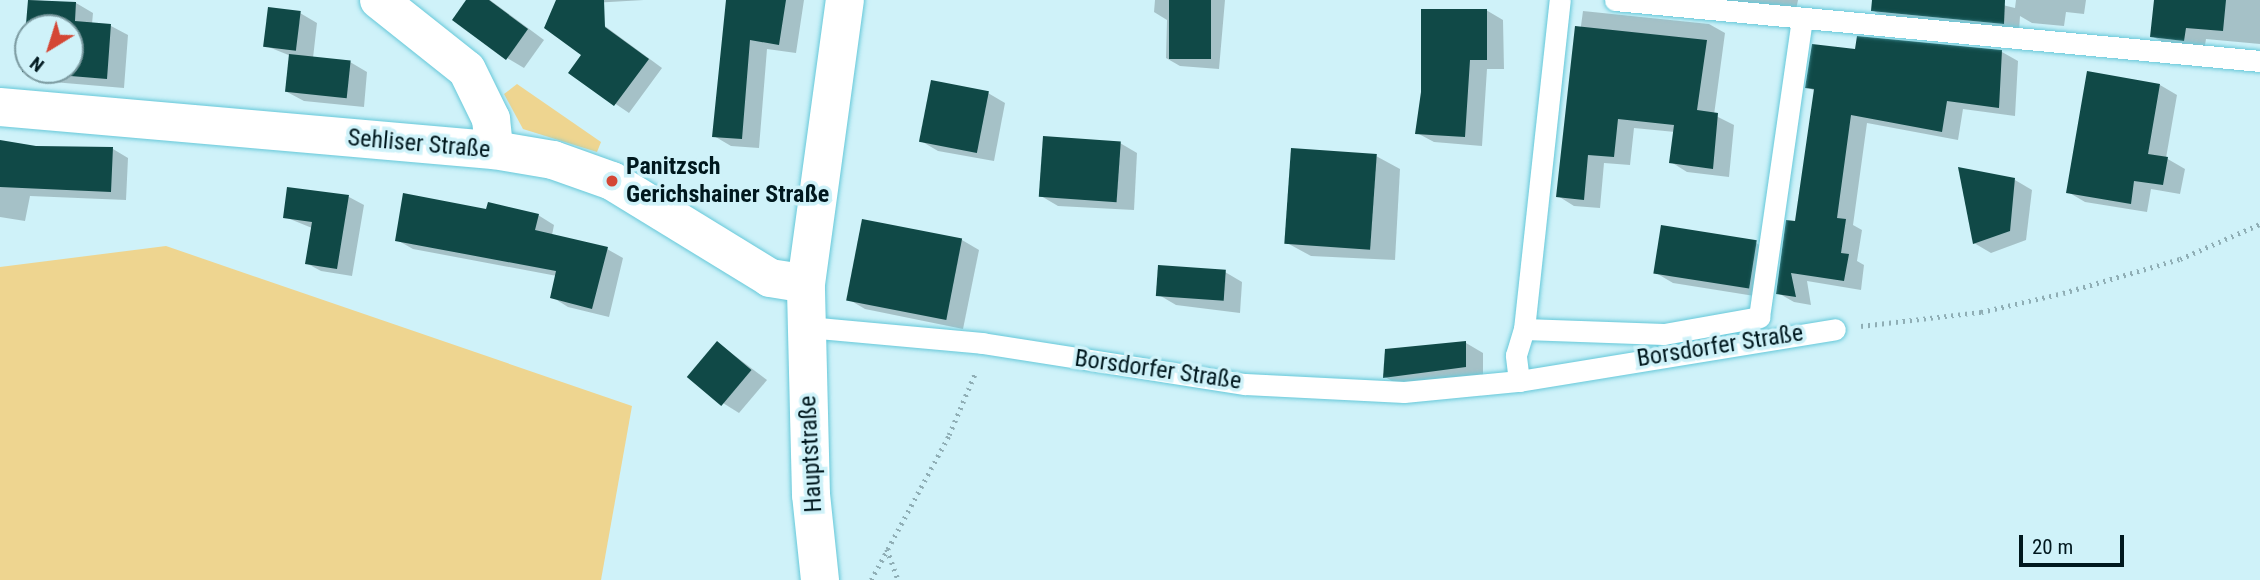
<!DOCTYPE html>
<html>
<head>
<meta charset="utf-8">
<style>
	body { margin:0 }
	#map { position:relative; width:2260px; height:580px; overflow:hidden; background:#cff2f9; font-family:"Roboto Condensed",sans-serif }
	div>[style] { position:absolute }
	[style*='--x'] { left:calc(var(--x)*1px); top:calc(var(--y)*1px); width:calc(var(--w)*1px); rotate:calc(var(--a)*1deg) }
	.green>* { inset:0; background:#eed590 }
	.shadow>* { inset:0; background:#0003 }
	.building>* { inset:0; background:#104947; transform-origin:0 0 }
	.path>* { height:4.5px; margin-top:-2.25px; transform-origin:0; background:repeating-linear-gradient(90deg,#8faeb5 0 2px,transparent 0 7px) }
	.roads { filter:drop-shadow(0 0 2px #66c8d9) drop-shadow(0 0 2px #66c8d9) }
	.lane>* { height:21px; margin:-10.5px; padding:0 10.5px; transform-origin:10.5px; border-radius:10.5px; background:#fff }
	.street>* { height:38px; margin:-19px; padding:0 19px; transform-origin:19px; border-radius:19px; background:#fff }
	.secondary>* { height:38px; margin:-19px; padding:0 19px; transform-origin:19px; border-radius:19px; background:#fff }
	.dots>* { width:19px; height:19px; translate:-50% -50%; box-sizing:border-box; border:4px solid #cff2f9; border-radius:50% }
	span { translate:-50% -50%; white-space:nowrap; text-align:center; line-height:1.15; -webkit-text-stroke:7px #cff2f9; paint-order:stroke }
	.street-label { font-size:24px; color:#00181e }
	.poi-label { font-size:24px; color:#00181e; font-weight:700 }
	.left { translate:0 -50%; text-align:left }
	.north { position:absolute; left:14px; top:14px; width:70px; height:70px; box-sizing:border-box; background:#cff2f9; border:2px solid #7c9ba1; border-radius:50%; rotate:218deg; font-size:19px; font-weight:700; line-height:28px; text-align:center; color:#00181e }
	.north::after { content:''; display:block; margin:auto; width:24px; height:32px; background:#d44735; clip-path:polygon(50% 0,100% 100%,50% 72%,0 100%) }
	.scale { position:absolute; left:2019px; top:535px; width:105px; height:32px; box-sizing:border-box; border:4px solid #00181e; border-top:0; padding-left:9px; font-size:21px; line-height:24px; white-space:nowrap; color:#00181e; -webkit-text-stroke:5px #cff2f9; paint-order:stroke }
</style>
</head>
<body>
<div id="map">
	<div class="green">
		<i style="clip-path:polygon(517px 84px,601px 142px,597px 152px,523px 129px,504px 94px)"></i>
		<i style="clip-path:polygon(166px 246px,632px 406px,601px 580px,0 580px,0 267px)"></i>
	</div>
	<div class="shadow">
		<i style="clip-path:polygon(evenodd,29px 0,76px 3px,93px 13px,92px 24px,111px 26px,128px 35px,124px 88px,41px 81px,24px 71px,29px 0,28px 28px,70px 28px,70px 70px,28px 70px,28px 28px)"></i>
		<i style="clip-path:polygon(468px 0,490px 0,544px 40px,524px 68px,507px 58px)"></i>
		<i style="clip-path:polygon(557px 0,644px 0,575px 4px,662px 68px,629px 113px,570px 73px,584px 54px)"></i>
		<i style="clip-path:polygon(729px 0,804px 0,796px 53px,767px 49px,759px 148px,731px 146px,714px 136px)"></i>
		<i style="clip-path:polygon(1155px 0,1225px 0,1219px 69px,1180px 66px,1166px 58px,1167px 20px,1154px 12px)"></i>
		<i style="clip-path:polygon(1690px 0,1798px 0,1796px 10px)"></i>
		<i style="clip-path:polygon(1874px 0,1982px 0,2015px 8px,2016px 0,2086px 0,2084px 14px,2066px 12px,2064px 26px,2032px 23px,2020px 16px,2019px 32px,1888px 19px,1872px 10px)"></i>
		<i style="clip-path:polygon(2156px 0,2260px 0,2260px 44px,2206px 39px,2204px 51px,2173px 48px,2152px 36px)"></i>
		<i style="clip-path:polygon(1486px 10px,1503px 20px,1504px 69px,1487px 69px,1482px 146px,1434px 142px,1417px 133px)"></i>
		<i style="clip-path:polygon(1583px 11px,1709px 24px,1725px 33px,1714px 115px,1734px 125px,1729px 177px,1687px 172px,1671px 162px,1675px 132px,1634px 128px,1630px 165px,1604px 163px,1600px 208px,1574px 206px,1558px 196px)"></i>
		<i style="clip-path:polygon(300px 13px,317px 23px,313px 58px,350px 62px,367px 72px,364px 107px,304px 101px,287px 92px,291px 56px,266px 46px)"></i>
		<i style="clip-path:polygon(1857px 51px,2002px 52px,2018px 61px,2015px 116px,1963px 109px,1958px 140px,1867px 123px,1853px 225px,1862px 230px,1857px 261px,1864px 265px,1861px 290px,1807px 281px,1811px 305px,1794px 302px,1778px 293px,1796px 223px,1815px 91px,1807px 87px)"></i>
		<i style="clip-path:polygon(2160px 85px,2177px 95px,2166px 158px,2185px 169px,2180px 194px,2151px 189px,2147px 212px,2085px 202px,2068px 192px)"></i>
		<i style="clip-path:polygon(988px 93px,1005px 103px,994px 161px,938px 151px,921px 141px)"></i>
		<i style="clip-path:polygon(0 142px,36px 148px,113px 149px,128px 158px,126px 200px,30px 196px,25px 221px,0 217px)"></i>
		<i style="clip-path:polygon(1120px 143px,1137px 153px,1134px 210px,1058px 206px,1041px 196px)"></i>
		<i style="clip-path:polygon(1376px 156px,1400px 169px,1395px 260px,1311px 256px,1287px 243px)"></i>
		<i style="clip-path:polygon(2015px 180px,2032px 190px,2026px 240px,1991px 253px,1974px 243px)"></i>
		<i style="clip-path:polygon(288px 189px,349px 197px,364px 205px,352px 276px,321px 271px,306px 263px,312px 228px,285px 217px)"></i>
		<i style="clip-path:polygon(488px 211px,538px 215px,554px 225px,552px 235px,607px 249px,623px 258px,609px 317px,568px 307px,552px 297px,557px 276px,413px 249px,397px 240px)"></i>
		<i style="clip-path:polygon(962px 240px,979px 250px,963px 329px,865px 309px,848px 299px)"></i>
		<i style="clip-path:polygon(1756px 243px,1773px 253px,1767px 298px,1673px 283px,1656px 273px)"></i>
		<i style="clip-path:polygon(1225px 272px,1242px 282px,1240px 313px,1176px 305px,1159px 295px)"></i>
		<i style="clip-path:polygon(718px 343px,767px 380px,739px 413px,723px 403px)"></i>
		<i style="clip-path:polygon(1466px 343px,1483px 353px,1483px 376px,1402px 387px,1385px 377px,1387px 350px)"></i>
	</div>
	<div class="building">
		<i style="clip-path:polygon(evenodd,28px 0,76px 2px,75px 21px,111px 24px,107px 79px,22px 72px,28px 0,28px 28px,70px 28px,70px 70px,28px 70px,28px 28px)"></i>
		<i style="clip-path:polygon(466px 0,489px 0,528px 29px,506px 60px,452px 20px)"></i>
		<i style="clip-path:polygon(556px 0,604px 0,605px 27px,649px 59px,614px 106px,568px 73px,581px 55px,544px 28px)"></i>
		<i style="clip-path:polygon(726px 0,786px 0,779px 45px,750px 40px,742px 139px,712px 137px)"></i>
		<i style="left:1169px;top:0;width:42px;height:59px"></i>
		<i style="clip-path:polygon(1872px 0,2005px 0,2004px 24px,1871px 11px)"></i>
		<i style="clip-path:polygon(2154px 0,2226px 0,2223px 31px,2186px 28px,2184px 41px,2150px 37px)"></i>
		<i style="left:268px;top:7px;width:33px;height:40px;rotate:7deg"></i>
		<i style="clip-path:polygon(1421px 9px,1487px 9px,1487px 60px,1470px 60px,1465px 137px,1415px 134px,1421px 92px)"></i>
		<i style="clip-path:polygon(1575px 26px,1707px 40px,1697px 110px,1718px 113px,1713px 169px,1669px 163px,1674px 125px,1618px 119px,1614px 157px,1588px 155px,1584px 200px,1556px 197px)"></i>
		<i style="clip-path:polygon(1857px 36px,2002px 50px,1999px 108px,1947px 101px,1942px 132px,1851px 115px,1837px 218px,1846px 219px,1841px 253px,1849px 254px,1844px 281px,1791px 273px,1796px 297px,1776px 294px,1786px 220px,1795px 221px,1814px 89px,1805px 88px,1812px 44px,1855px 49px)"></i>
		<i style="left:289px;top:54px;width:62px;height:38px;rotate:6deg"></i>
		<i style="clip-path:polygon(2087px 71px,2160px 84px,2148px 154px,2168px 157px,2163px 185px,2134px 181px,2131px 204px,2066px 193px)"></i>
		<i style="left:931px;top:80px;width:59px;height:63px;rotate:11deg"></i>
		<i style="left:1043px;top:136px;width:78px;height:61px;rotate:4deg"></i>
		<i style="clip-path:polygon(0 140px,36px 146px,113px 147px,111px 192px,0 187px)"></i>
		<i style="left:1291px;top:148px;width:86px;height:96px;rotate:4deg"></i>
		<i style="clip-path:polygon(1958px 167px,2015px 178px,2010px 231px,1973px 244px)"></i>
		<i style="clip-path:polygon(287px 187px,349px 195px,337px 269px,305px 264px,312px 222px,283px 218px)"></i>
		<i style="clip-path:polygon(403px 193px,486px 209px,488px 202px,539px 214px,535px 230px,608px 247px,592px 309px,550px 298px,556px 271px,395px 241px)"></i>
		<i style="left:862px;top:219px;width:102px;height:83px;rotate:11deg"></i>
		<i style="left:1661px;top:225px;width:97px;height:49px;rotate:9deg"></i>
		<i style="left:1158px;top:265px;width:68px;height:31px;rotate:4deg"></i>
		<i style="left:717px;top:341px;width:45px;height:47px;rotate:40deg"></i>
		<i style="clip-path:polygon(1466px 341px,1466px 367px,1383px 378px,1385px 349px)"></i>
	</div>
	<div class="path">
		<i style="--x:1861;--y:326;--w:121;--a:-6.7"></i>
		<i style="--x:1981;--y:312;--w:84;--a:-13"></i>
		<i style="--x:2063;--y:293;--w:122;--a:-16.2"></i>
		<i style="--x:2180;--y:259;--w:87;--a:-23.6"></i>
		<i style="--x:887;--y:549;--w:33;--a:70"></i>
		<i style="--x:871;--y:580;--w:165;--a:-61.7"></i>
		<i style="--x:949;--y:435;--w:69;--a:-67.1"></i>
	</div>
	<div class="roads">
		<div class="lane">
			<i style="--x:1615;--y:0;--w:648;--a:5.4"></i>
			<i style="--x:807;--y:327;--w:176;--a:5.2"></i>
			<i style="--x:982;--y:343;--w:266;--a:8.9"></i>
			<i style="--x:1245;--y:384;--w:159;--a:2.9"></i>
			<i style="--x:1404;--y:392;--w:116;--a:-5.5"></i>
			<i style="--x:1519;--y:381;--w:320;--a:-9.3"></i>
			<i style="--x:1524;--y:329;--w:140;--a:2"></i>
			<i style="--x:1664;--y:334;--w:97;--a:-10.1"></i>
			<i style="--x:1759;--y:317;--w:300;--a:-81.8"></i>
			<i style="--x:1519;--y:381;--w:26;--a:-97"></i>
			<i style="--x:1516;--y:355;--w:27;--a:-73"></i>
			<i style="--x:1524;--y:329;--w:331;--a:-83.8"></i>
		</div>
		<div class="street">
			<i style="--x:379;--y:0;--w:112;--a:38.5"></i>
			<i style="--x:467;--y:70;--w:55;--a:63.9"></i>
			<i style="--x:491;--y:119;--w:31;--a:84"></i>
		</div>
		<div class="secondary">
			<i style="--x:0;--y:107;--w:496;--a:5"></i>
			<i style="--x:494;--y:150;--w:60;--a:9.6"></i>
			<i style="--x:553;--y:160;--w:63;--a:19.6"></i>
			<i style="--x:612;--y:181;--w:185;--a:31.5"></i>
			<i style="--x:770;--y:278;--w:36;--a:9"></i>
			<i style="--x:820;--y:580;--w:85;--a:-96"></i>
			<i style="--x:811;--y:495;--w:211;--a:-91.4"></i>
			<i style="--x:806;--y:284;--w:287;--a:-82.2"></i>
		</div>
	</div>
	<div class="dots">
		<i style="left:612px;top:181px;background:#d44735"></i>
	</div>
	<div class="street-label">
		<span style="left:419px;top:144px;rotate:5deg">Sehliser Straße</span>
		<span style="left:1720px;top:346px;rotate:-9deg">Borsdorfer Straße</span>
		<span style="left:1158px;top:370px;rotate:8deg">Borsdorfer Straße</span>
		<span style="left:811px;top:454px;rotate:-93deg">Hauptstraße</span>
	</div>
	<div class="poi-label">
		<span class="left" style="left:626px;top:181px">Panitzsch<br>Gerichshainer Straße</span>
	</div>
	<div class="north">N</div>
	<div class="scale">20 m</div>
</div>
</body>
</html>
